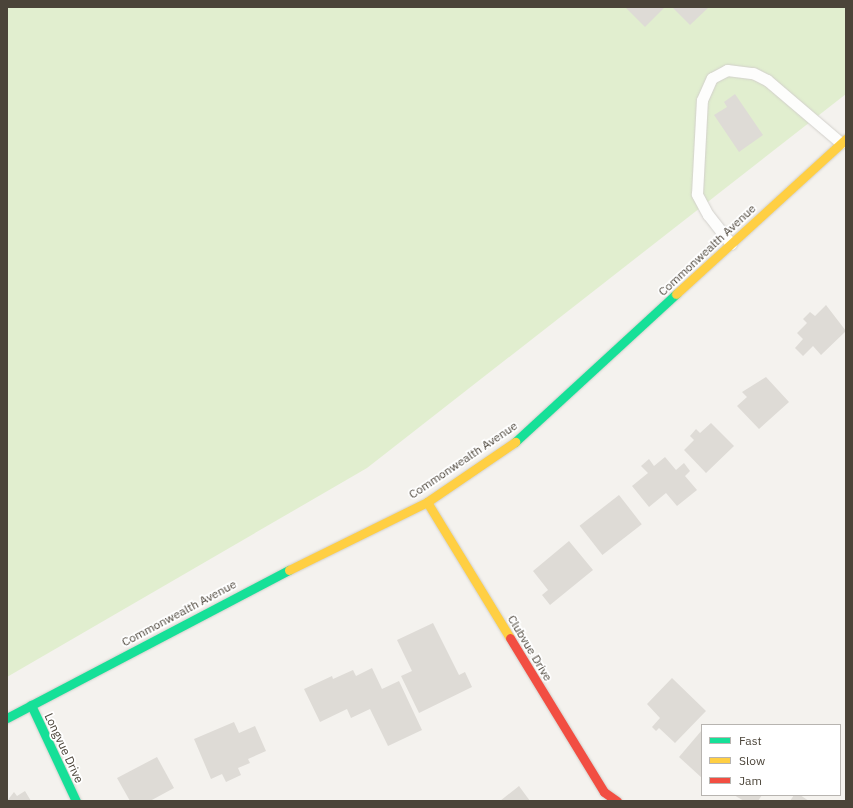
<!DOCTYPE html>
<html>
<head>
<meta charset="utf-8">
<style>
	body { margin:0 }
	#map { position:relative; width:853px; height:808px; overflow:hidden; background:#f4f2ee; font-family:"IBM Plex Sans",sans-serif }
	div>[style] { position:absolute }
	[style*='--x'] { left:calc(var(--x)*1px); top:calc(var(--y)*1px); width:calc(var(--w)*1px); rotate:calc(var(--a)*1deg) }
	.green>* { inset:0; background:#e1eecf }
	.building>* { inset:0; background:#dedbd6; transform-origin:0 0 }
	.roads { filter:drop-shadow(0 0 1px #d2d0cb) drop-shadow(0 0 1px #d2d0cb) }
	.lane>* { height:11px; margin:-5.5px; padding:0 5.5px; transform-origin:5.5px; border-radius:5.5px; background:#fdfdfc }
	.fast>* { height:9px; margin:-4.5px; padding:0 4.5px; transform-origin:4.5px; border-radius:4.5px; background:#16e098 }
	.slow>* { height:9px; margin:-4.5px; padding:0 4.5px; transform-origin:4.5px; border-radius:4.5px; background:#ffcf43 }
	.jam>* { height:9px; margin:-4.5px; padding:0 4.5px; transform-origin:4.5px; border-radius:4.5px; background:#f24e42 }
	span { translate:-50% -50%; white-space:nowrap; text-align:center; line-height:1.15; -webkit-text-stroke:3.5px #fff; paint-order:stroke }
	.street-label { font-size:12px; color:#4b4439 }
	.frame { position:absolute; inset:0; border:8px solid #4b4439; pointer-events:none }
	.legend { position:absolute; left:701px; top:724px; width:140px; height:72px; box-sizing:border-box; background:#fff; border:1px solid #b7b4b0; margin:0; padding:5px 7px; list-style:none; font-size:12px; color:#4b4439 }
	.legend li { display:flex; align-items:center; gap:8px; height:20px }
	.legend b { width:20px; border:1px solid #b7b4b0 }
</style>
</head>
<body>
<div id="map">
	<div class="green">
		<i style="clip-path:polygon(7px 7px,846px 7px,846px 94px,367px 468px,7px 677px)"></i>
	</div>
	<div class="building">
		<i style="clip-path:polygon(625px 7px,665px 7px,645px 27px)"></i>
		<i style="clip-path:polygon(672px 7px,709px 7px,690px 25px)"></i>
		<i style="clip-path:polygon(735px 94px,763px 135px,739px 152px,714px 115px,727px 107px,724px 102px)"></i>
		<i style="clip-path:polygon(826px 305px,846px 331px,821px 355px,813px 346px,803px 356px,795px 348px,803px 339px,797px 333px,807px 323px,803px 319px,810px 312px,815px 316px)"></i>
		<i style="clip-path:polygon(766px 377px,789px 402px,759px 429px,737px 406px,747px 397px,742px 392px)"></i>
		<i style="clip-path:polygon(711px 423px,734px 446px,706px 473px,684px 450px,694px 440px,690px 436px,696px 429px,700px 433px)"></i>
		<i style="clip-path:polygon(665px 457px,676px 470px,684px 463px,690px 471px,685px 476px,697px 490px,677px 506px,666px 493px,649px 507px,632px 486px,648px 473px,641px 466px,649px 459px,654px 466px)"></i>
		<i style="left:619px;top:495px;width:37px;height:50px;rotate:52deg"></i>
		<i style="clip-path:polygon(569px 541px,593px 570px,550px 605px,542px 595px,548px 590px,533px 571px)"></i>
		<i style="clip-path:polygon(433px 623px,459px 675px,465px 672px,472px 687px,419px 713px,401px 676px,412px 671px,397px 640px)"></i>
		<i style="clip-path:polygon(372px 668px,382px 689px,399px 681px,422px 730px,388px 746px,370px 709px,351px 718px,347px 709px,320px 722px,304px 689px,332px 676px,333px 679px,353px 670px,356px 676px)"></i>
		<i style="clip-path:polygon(672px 678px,706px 711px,675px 743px,659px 728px,656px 731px,652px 727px,660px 718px,647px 704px)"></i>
		<i style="clip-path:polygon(234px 722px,239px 733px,255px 726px,266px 751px,248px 759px,250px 763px,238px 768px,241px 775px,226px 782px,222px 774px,211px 779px,194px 739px)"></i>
		<i style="clip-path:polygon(702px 730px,702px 778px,679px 757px)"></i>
		<i style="clip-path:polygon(157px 757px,174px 788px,150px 801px,130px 801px,117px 778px)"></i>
		<i style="clip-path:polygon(519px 786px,530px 801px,500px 801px)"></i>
		<i style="clip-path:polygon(25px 791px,31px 801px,7px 801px,14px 792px,17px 796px)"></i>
		<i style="clip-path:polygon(734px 795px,762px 795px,758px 801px,744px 801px)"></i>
		<i style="clip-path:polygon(794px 795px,800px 795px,809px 801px,790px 801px)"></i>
	</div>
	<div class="roads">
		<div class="lane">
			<i style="--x:731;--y:244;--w:37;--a:-128"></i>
			<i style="--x:708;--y:215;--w:24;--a:-118"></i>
			<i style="--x:697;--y:194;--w:94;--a:-87"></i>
			<i style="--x:702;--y:100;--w:24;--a:-66"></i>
			<i style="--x:712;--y:78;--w:17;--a:-28"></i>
			<i style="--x:727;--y:70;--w:26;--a:7"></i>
			<i style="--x:753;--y:73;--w:16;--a:27"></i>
			<i style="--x:767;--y:80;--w:97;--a:40.4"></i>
		</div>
		<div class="fast">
			<i style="--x:515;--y:442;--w:219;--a:-42.6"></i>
			<i style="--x:31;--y:705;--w:106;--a:64.9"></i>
			<i style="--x:7;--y:718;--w:318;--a:-27.7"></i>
		</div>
		<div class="slow">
			<i style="--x:676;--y:294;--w:230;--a:-42.4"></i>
			<i style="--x:427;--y:502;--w:159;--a:58.6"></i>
			<i style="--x:289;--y:570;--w:154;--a:-26.2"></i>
			<i style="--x:427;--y:502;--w:107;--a:-34.3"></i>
		</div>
		<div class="jam">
			<i style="--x:510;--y:638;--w:180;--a:58.6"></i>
			<i style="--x:604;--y:792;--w:16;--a:35"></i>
		</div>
	</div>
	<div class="street-label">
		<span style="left:707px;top:250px;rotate:-43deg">Commonwealth Avenue</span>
		<span style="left:463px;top:460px;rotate:-34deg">Commonwealth Avenue</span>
		<span style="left:179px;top:613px;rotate:-28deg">Commonwealth Avenue</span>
		<span style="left:530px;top:648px;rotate:59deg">Clubvue Drive</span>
		<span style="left:64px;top:748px;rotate:65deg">Longvue Drive</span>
	</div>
	<div class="frame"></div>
	<ul class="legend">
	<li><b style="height:5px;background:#16e098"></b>Fast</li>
	<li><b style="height:5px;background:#ffcf43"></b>Slow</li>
	<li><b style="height:5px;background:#f24e42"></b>Jam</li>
	</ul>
</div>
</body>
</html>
